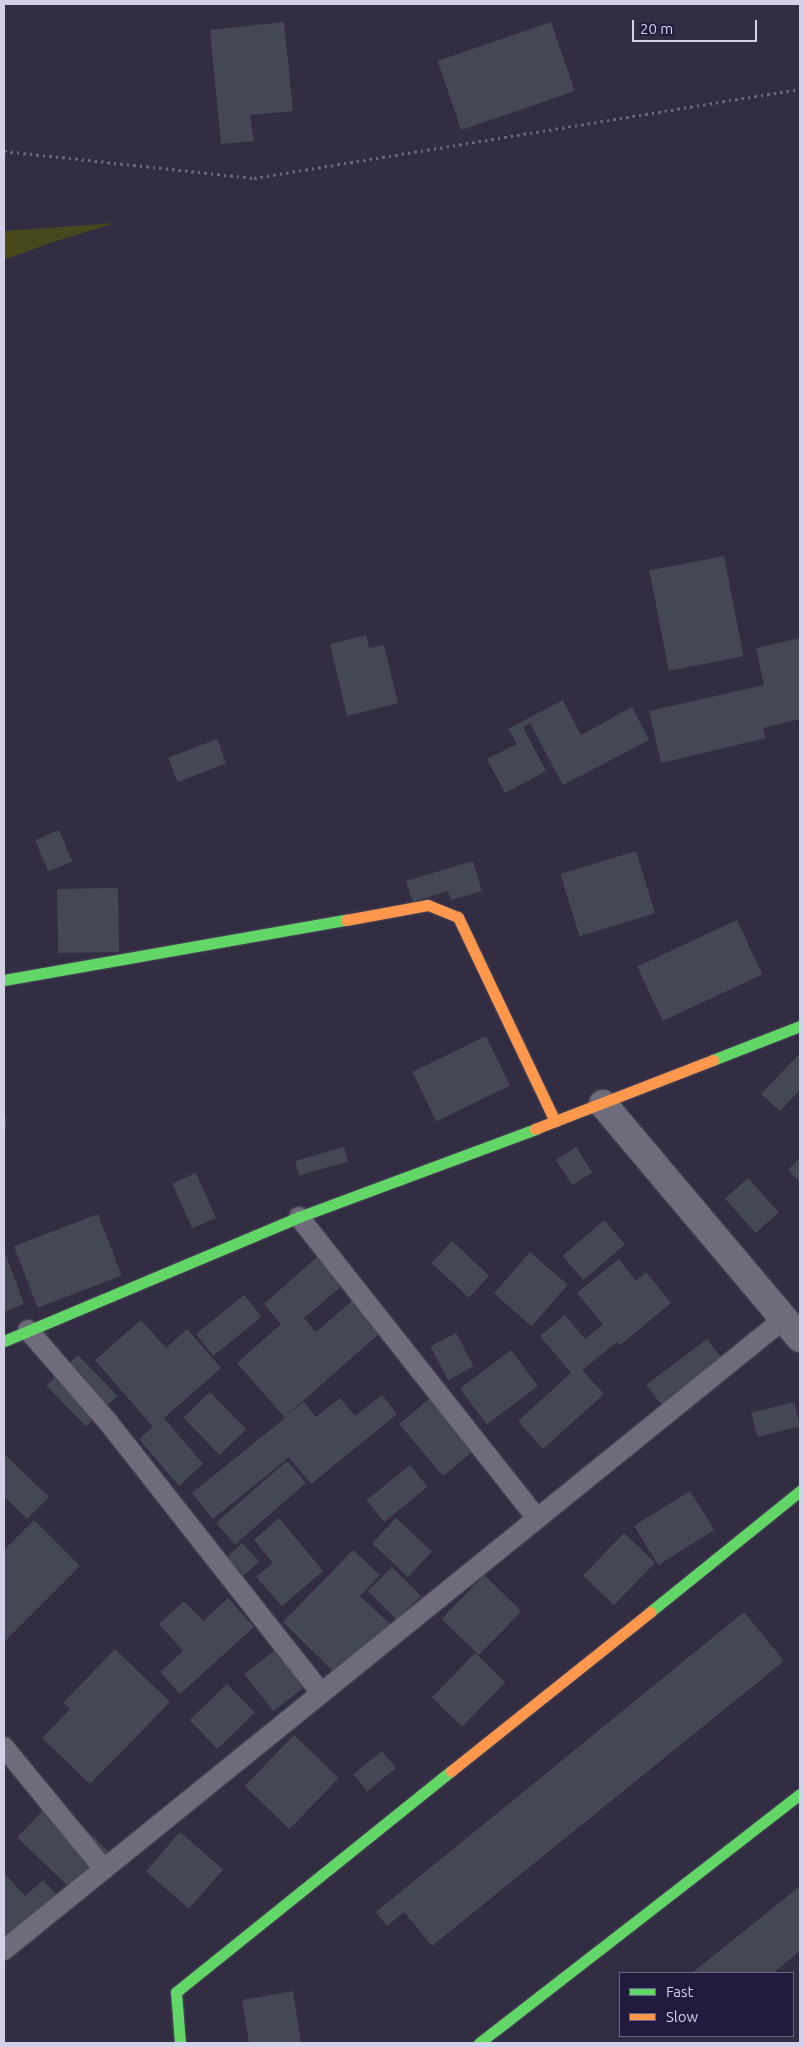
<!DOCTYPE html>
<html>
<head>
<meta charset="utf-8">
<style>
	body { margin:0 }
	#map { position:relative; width:804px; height:2047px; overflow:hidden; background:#322d42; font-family:Ubuntu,sans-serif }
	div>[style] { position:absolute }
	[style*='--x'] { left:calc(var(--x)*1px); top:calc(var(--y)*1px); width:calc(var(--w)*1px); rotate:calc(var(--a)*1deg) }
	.green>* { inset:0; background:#47481c }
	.building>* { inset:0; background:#444855; transform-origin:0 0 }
	.path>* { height:3px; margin-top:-1.5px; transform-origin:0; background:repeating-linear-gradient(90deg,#6a6877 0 2.5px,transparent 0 6.5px) }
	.roads { filter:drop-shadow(0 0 1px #4b485a) drop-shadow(0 0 1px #4b485a) }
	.lane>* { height:20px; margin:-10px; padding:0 10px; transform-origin:10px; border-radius:10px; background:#6e6c7b }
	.street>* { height:28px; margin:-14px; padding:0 14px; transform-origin:14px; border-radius:14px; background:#6e6c7b }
	.fast>* { height:11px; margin:-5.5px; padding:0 5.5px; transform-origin:5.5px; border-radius:5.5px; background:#63d668 }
	.slow>* { height:11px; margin:-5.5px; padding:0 5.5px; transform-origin:5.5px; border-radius:5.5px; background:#ff974d }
	span { translate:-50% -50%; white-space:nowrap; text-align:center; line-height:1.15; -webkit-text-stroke:4px #231b3f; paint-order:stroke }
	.frame { position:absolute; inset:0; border:5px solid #d3d1e8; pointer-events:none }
	.legend { position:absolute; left:619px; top:1972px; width:175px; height:65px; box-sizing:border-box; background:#231b3f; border:1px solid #696483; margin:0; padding:6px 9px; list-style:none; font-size:15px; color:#d3d1e8 }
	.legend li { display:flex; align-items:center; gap:10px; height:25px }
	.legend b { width:25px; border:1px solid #696483 }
	.scale { position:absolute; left:632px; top:20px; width:125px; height:22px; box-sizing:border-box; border:2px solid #d3d1e8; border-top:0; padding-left:6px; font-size:15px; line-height:18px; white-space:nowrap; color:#d3d1e8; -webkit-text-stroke:4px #231b3f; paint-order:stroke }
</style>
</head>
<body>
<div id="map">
	<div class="green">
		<i style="clip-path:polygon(115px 223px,50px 243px,4px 260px,4px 231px)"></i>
	</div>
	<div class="building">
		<i style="clip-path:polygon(284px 22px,293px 111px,250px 115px,254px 141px,221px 144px,210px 30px)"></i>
		<i style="left:551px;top:22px;width:73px;height:120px;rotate:71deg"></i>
		<i style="left:724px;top:556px;width:102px;height:76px;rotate:79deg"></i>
		<i style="clip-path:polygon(366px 635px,369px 648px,384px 645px,398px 703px,347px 716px,330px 644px)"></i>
		<i style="clip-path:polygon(800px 638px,800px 719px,763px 728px,766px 738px,661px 763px,649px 711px,764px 685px,756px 648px)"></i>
		<i style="clip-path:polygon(563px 700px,581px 735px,632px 707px,649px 740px,563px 785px,530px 723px,523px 727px,546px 771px,505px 793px,487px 759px,517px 744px,508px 729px)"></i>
		<i style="left:217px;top:739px;width:26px;height:52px;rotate:69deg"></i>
		<i style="left:59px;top:830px;width:34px;height:26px;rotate:67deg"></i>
		<i style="left:636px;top:851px;width:65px;height:79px;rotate:73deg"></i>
		<i style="clip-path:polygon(473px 861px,482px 891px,451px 900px,448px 891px,413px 902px,406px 881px)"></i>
		<i style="left:118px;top:888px;width:64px;height:61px;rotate:89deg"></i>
		<i style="left:737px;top:920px;width:60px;height:110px;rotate:65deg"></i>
		<i style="left:486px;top:1036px;width:55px;height:82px;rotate:64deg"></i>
		<i style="clip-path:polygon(800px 1053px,800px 1090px,780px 1111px,761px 1094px)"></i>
		<i style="clip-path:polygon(4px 1117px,7px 1118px,5px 1132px,4px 1132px)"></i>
		<i style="left:344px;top:1147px;width:15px;height:51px;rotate:74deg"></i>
		<i style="left:576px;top:1147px;width:30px;height:24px;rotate:57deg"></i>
		<i style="clip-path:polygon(800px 1157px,800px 1182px,788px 1170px)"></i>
		<i style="left:196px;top:1173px;width:49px;height:26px;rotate:66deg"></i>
		<i style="left:748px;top:1178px;width:46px;height:31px;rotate:48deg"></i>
		<i style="left:98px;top:1214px;width:66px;height:90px;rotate:69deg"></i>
		<i style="left:604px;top:1220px;width:32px;height:55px;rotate:49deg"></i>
		<i style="left:452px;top:1241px;width:51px;height:30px;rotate:43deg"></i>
		<i style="clip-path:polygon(4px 1250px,24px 1304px,4px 1312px)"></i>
		<i style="left:530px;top:1252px;width:50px;height:55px;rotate:41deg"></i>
		<i style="clip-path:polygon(317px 1257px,343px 1285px,304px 1318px,316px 1332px,353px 1300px,381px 1332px,287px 1415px,304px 1402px,316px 1417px,340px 1398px,355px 1416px,382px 1395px,397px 1414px,311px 1484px,289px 1457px,213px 1519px,192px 1493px,285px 1418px,237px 1363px,281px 1324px,264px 1304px)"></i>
		<i style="clip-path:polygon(619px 1259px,636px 1281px,646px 1272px,671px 1303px,620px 1345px,617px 1342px,582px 1370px,604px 1394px,543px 1449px,518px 1421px,571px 1373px,540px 1336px,565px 1315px,585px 1339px,603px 1324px,577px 1293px)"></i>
		<i style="left:244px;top:1295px;width:28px;height:62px;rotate:51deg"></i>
		<i style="clip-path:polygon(141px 1320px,166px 1348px,187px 1329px,221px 1368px,164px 1418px,203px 1464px,179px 1486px,139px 1439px,153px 1427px,95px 1360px)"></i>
		<i style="left:456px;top:1333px;width:38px;height:29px;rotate:62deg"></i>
		<i style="left:707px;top:1339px;width:39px;height:76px;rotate:53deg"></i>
		<i style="left:511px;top:1350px;width:45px;height:64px;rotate:53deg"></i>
		<i style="left:78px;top:1355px;width:57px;height:44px;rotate:46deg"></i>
		<i style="left:440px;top:1390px;width:68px;height:53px;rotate:50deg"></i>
		<i style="left:210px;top:1392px;width:52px;height:37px;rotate:46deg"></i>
		<i style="left:794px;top:1402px;width:25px;height:44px;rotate:76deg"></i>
		<i style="clip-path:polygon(4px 1454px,49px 1497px,27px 1519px,4px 1496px)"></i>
		<i style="left:287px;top:1461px;width:29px;height:94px;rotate:49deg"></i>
		<i style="left:410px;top:1465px;width:28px;height:56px;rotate:51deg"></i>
		<i style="left:690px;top:1491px;width:46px;height:66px;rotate:58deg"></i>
		<i style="clip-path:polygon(279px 1518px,323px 1571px,282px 1606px,256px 1577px,273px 1563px,254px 1540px)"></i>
		<i style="left:396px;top:1518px;width:49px;height:35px;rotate:43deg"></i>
		<i style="clip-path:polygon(34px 1520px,80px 1566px,4px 1642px,4px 1550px)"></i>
		<i style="left:624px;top:1533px;width:43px;height:59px;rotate:44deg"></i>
		<i style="left:242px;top:1543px;width:25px;height:21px;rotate:47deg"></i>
		<i style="clip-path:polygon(353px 1550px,380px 1575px,360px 1596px,391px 1625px,339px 1677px,283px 1622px)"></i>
		<i style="left:392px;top:1567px;width:41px;height:34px;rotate:45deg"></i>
		<i style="left:484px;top:1575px;width:52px;height:61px;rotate:44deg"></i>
		<i style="clip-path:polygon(228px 1598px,254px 1627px,180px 1694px,160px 1672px,183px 1651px,159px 1624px,184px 1601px,203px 1621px)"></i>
		<i style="clip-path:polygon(744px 1612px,784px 1661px,432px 1946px,404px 1912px,387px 1926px,376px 1912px)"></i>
		<i style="left:279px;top:1647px;width:47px;height:44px;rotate:52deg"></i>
		<i style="clip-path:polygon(115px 1649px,170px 1702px,90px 1784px,42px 1738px,70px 1709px,63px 1703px)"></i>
		<i style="left:475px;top:1653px;width:42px;height:62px;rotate:44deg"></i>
		<i style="left:227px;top:1684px;width:40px;height:52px;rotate:46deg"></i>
		<i style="left:294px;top:1735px;width:62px;height:71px;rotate:44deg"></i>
		<i style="left:382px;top:1751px;width:22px;height:37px;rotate:51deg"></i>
		<i style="left:54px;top:1799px;width:86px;height:53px;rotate:44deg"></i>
		<i style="left:180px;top:1832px;width:57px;height:52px;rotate:41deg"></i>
		<i style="clip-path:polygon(4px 1873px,25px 1896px,43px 1880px,56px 1894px,4px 1941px)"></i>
		<i style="clip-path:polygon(800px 1886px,800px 1951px,773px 1973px,692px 1973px)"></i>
		<i style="clip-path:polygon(293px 1991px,301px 2043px,249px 2043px,242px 2000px)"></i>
	</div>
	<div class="path">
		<i style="--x:4;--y:151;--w:251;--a:6.2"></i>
		<i style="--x:254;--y:178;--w:553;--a:-9.26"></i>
	</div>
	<div class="roads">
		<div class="lane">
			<i style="--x:299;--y:1217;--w:384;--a:51.7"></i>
			<i style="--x:28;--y:1330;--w:122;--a:49"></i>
			<i style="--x:108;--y:1422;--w:345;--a:51.8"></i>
			<i style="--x:4;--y:1747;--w:158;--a:50.7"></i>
			<i style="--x:4;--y:1950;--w:1005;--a:-38.98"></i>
		</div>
		<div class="street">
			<i style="--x:603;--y:1104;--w:306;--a:49.9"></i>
		</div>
		<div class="fast">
			<i style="--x:4;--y:980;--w:347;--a:-10"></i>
			<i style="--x:713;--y:1060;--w:93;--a:-21.3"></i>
			<i style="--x:4;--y:1341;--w:320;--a:-22.8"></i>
			<i style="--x:299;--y:1217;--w:252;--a:-20.4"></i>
			<i style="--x:650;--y:1612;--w:193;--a:-38.9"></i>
			<i style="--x:180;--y:2043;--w:51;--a:-94.5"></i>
			<i style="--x:176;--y:1992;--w:353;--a:-38.8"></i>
			<i style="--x:479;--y:2043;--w:406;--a:-37.8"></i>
		</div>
		<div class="slow">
			<i style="--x:346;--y:920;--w:83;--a:-10.4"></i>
			<i style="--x:428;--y:905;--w:32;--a:22"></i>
			<i style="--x:458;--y:917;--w:226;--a:64.6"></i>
			<i style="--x:535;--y:1129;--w:191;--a:-21.2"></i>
			<i style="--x:451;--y:1771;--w:255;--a:-38.6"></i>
		</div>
	</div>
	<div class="frame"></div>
	<ul class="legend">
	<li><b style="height:6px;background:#63d668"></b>Fast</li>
	<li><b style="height:6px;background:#ff974d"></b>Slow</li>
	</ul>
	<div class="scale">20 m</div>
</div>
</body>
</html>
